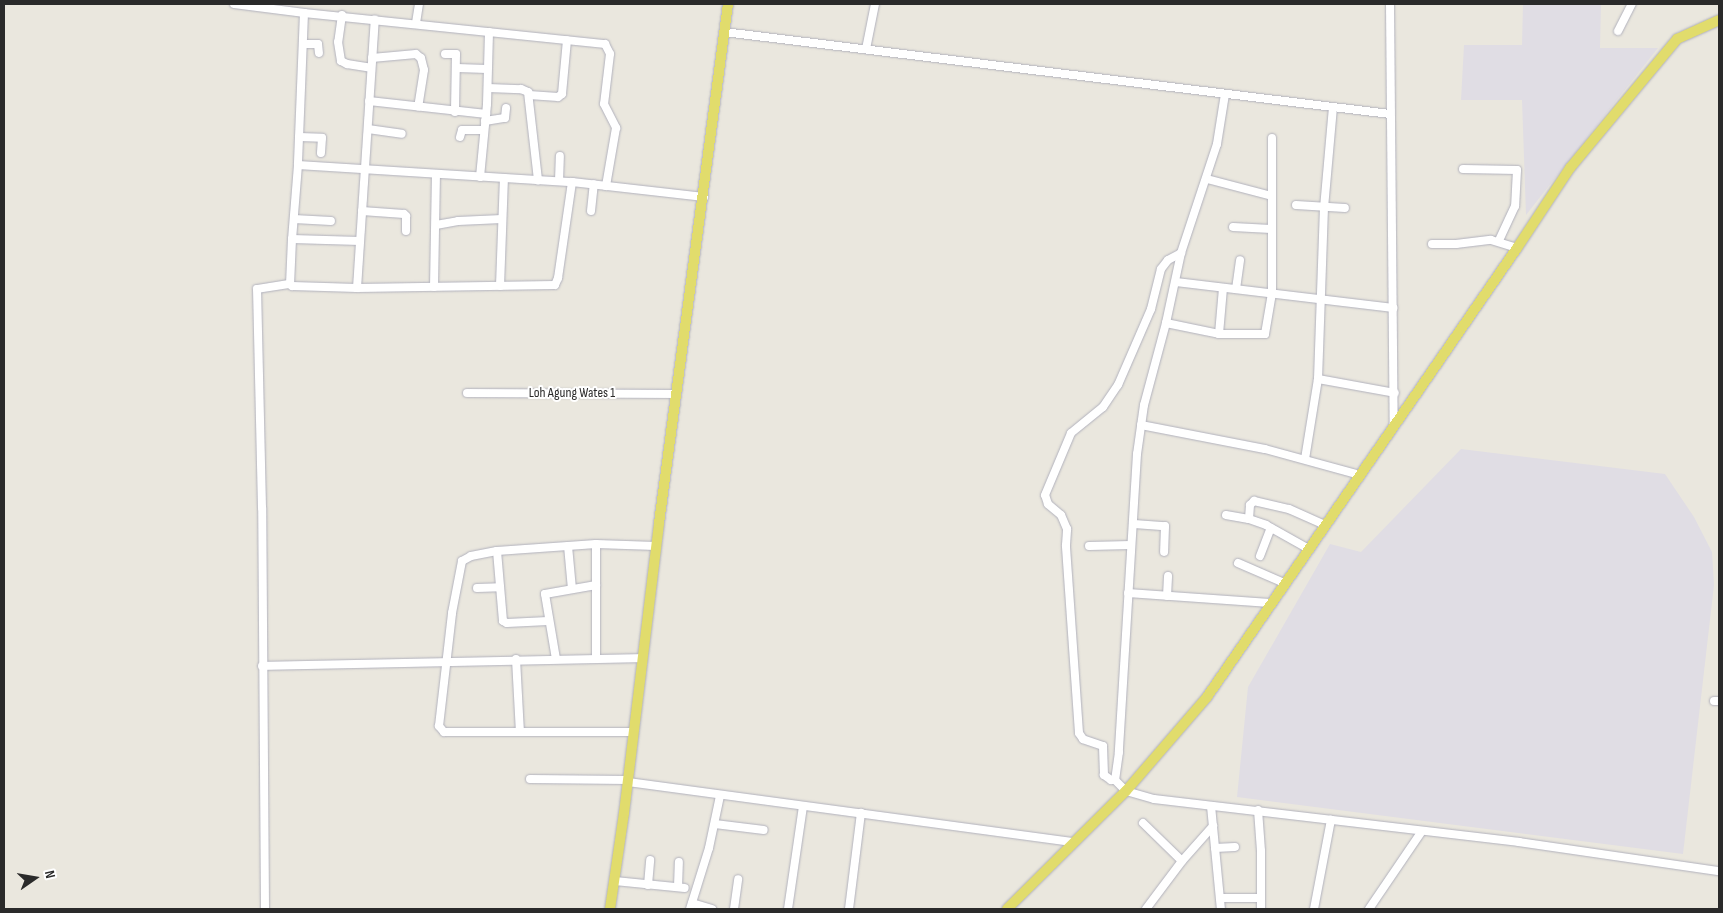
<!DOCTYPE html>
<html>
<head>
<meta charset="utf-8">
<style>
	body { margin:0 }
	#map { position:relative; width:1723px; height:913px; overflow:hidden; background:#eae7de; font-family:"Sofia Sans Condensed",sans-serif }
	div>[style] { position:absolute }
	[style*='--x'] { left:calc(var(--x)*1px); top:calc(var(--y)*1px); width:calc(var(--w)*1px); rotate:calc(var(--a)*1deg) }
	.industrial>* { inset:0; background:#e0dde4 }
	.roads { filter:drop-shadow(0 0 1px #b1b1bc) drop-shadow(0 0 1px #b1b1bc) }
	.minor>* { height:8px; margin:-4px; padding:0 4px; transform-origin:4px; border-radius:4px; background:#fff }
	.major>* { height:10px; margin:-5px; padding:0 5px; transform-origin:5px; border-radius:5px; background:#e1dc6c }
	span { translate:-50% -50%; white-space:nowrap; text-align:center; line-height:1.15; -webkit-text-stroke:4px #fff; paint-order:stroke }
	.street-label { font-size:14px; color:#2a2a2a }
	.frame { position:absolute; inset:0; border:5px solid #2a2a2a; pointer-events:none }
	.north { position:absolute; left:10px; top:853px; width:50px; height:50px; -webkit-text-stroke:4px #fff; paint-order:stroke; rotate:77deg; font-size:14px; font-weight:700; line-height:20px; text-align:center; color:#2a2a2a }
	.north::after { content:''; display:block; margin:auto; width:18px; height:22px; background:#2a2a2a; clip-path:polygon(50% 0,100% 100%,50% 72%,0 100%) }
</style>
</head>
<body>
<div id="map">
	<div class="industrial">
		<i style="clip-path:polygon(1523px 4px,1601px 4px,1600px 48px,1658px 48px,1526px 215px,1522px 100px,1461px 100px,1464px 45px,1522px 45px)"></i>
		<i style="clip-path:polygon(1461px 449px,1665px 474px,1694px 517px,1712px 552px,1714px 585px,1683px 854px,1237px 797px,1248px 687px,1330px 544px,1361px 552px)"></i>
	</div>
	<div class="roads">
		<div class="minor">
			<i style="--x:234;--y:4;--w:71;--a:7.3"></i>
			<i style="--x:304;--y:13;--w:152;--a:92.3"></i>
			<i style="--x:298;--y:165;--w:74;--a:94.6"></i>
			<i style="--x:292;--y:239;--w:45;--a:92.5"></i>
			<i style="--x:290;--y:284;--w:3;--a:45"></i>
			<i style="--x:292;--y:286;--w:65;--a:1.8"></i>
			<i style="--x:357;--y:288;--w:198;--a:-0.9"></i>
			<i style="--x:555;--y:285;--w:8;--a:-67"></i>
			<i style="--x:558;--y:278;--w:97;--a:-81.7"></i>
			<i style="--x:1390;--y:4;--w:421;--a:89.5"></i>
			<i style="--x:304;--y:13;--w:303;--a:5.9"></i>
			<i style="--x:605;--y:44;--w:11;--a:63"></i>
			<i style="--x:610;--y:54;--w:50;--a:96.8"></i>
			<i style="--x:604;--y:104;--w:27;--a:63"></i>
			<i style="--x:616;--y:128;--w:59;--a:99.8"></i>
			<i style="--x:342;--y:15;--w:27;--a:98"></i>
			<i style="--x:338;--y:42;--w:19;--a:81"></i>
			<i style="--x:341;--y:61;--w:7;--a:27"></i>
			<i style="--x:347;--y:64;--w:24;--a:9"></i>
			<i style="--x:416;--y:23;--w:19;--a:-81"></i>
			<i style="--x:1618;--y:31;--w:30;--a:-63"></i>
			<i style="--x:724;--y:32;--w:671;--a:7.02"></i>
			<i style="--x:304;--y:44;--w:14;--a:0"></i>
			<i style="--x:318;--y:44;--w:9;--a:84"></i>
			<i style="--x:866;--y:49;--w:46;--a:-78.7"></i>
			<i style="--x:445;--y:54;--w:11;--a:0"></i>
			<i style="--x:456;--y:54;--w:58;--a:91"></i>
			<i style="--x:372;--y:58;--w:44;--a:-5.2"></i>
			<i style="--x:416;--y:54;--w:6;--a:39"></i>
			<i style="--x:421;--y:58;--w:12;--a:76"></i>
			<i style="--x:424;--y:70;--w:37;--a:99"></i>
			<i style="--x:457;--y:68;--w:30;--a:2"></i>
			<i style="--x:488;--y:88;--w:33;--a:2"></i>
			<i style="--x:521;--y:89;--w:8;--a:23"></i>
			<i style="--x:528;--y:92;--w:89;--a:83.5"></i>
			<i style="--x:1225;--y:94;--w:51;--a:99.1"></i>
			<i style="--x:1217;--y:144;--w:115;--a:108.3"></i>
			<i style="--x:1181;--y:253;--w:72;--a:102.1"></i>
			<i style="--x:1166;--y:323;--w:85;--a:105"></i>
			<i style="--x:1144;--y:405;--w:49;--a:98.1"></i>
			<i style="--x:1137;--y:454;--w:299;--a:93.5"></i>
			<i style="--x:1119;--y:752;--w:28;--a:98"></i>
			<i style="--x:1115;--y:780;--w:16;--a:45"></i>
			<i style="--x:1126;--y:791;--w:29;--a:16"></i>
			<i style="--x:1154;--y:799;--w:368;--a:6.7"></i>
			<i style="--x:1519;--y:842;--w:202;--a:8.3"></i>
			<i style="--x:529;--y:95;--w:29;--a:4"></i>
			<i style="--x:558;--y:97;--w:5;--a:-37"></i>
			<i style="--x:562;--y:94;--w:54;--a:-84.7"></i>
			<i style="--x:369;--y:101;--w:118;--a:6.3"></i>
			<i style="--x:485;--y:121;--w:20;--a:-9"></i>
			<i style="--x:505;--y:118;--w:10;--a:-84"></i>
			<i style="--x:368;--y:129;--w:34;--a:8"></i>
			<i style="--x:299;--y:137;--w:23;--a:2"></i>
			<i style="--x:322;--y:138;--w:15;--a:94"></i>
			<i style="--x:460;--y:137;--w:7;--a:-74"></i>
			<i style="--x:462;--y:130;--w:22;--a:0"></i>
			<i style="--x:298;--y:165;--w:275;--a:3.6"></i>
			<i style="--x:572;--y:182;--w:133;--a:6.5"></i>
			<i style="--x:1463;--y:169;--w:54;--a:1.1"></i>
			<i style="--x:1517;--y:170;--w:36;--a:93"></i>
			<i style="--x:1515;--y:206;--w:38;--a:115"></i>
			<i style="--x:480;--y:177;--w:73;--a:-84.5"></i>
			<i style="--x:487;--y:104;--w:72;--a:-88.4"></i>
			<i style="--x:1207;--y:179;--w:67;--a:14.7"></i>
			<i style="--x:559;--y:181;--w:25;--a:-88"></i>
			<i style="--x:1296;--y:205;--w:49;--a:3.5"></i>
			<i style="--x:362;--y:211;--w:42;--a:4.1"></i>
			<i style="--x:404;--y:214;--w:3;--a:45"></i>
			<i style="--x:406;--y:216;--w:15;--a:90"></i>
			<i style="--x:591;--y:211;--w:27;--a:-84"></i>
			<i style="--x:294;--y:219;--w:37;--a:3"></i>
			<i style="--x:436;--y:225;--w:22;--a:-10"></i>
			<i style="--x:458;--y:221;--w:44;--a:-2.6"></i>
			<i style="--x:1233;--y:227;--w:38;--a:3"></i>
			<i style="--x:292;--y:239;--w:68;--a:1.7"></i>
			<i style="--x:1432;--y:244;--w:24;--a:0"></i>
			<i style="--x:1456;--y:244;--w:35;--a:-7"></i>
			<i style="--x:1491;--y:240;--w:27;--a:17"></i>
			<i style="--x:1176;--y:282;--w:219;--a:6.8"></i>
			<i style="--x:500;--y:286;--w:108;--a:-87.9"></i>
			<i style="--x:434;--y:287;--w:112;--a:-89"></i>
			<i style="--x:357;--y:288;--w:269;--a:-86.2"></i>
			<i style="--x:1236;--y:289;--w:29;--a:-82"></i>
			<i style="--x:1166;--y:323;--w:54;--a:11.7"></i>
			<i style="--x:1219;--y:334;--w:46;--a:0"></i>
			<i style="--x:1265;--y:334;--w:42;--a:-80.3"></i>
			<i style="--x:1272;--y:293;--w:155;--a:-90"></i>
			<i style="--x:1219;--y:334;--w:46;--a:-85"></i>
			<i style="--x:1318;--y:379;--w:78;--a:10.3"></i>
			<i style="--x:467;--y:393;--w:210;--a:0.3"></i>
			<i style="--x:1141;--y:425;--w:126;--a:11"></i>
			<i style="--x:1265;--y:449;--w:98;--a:15.3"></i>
			<i style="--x:1305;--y:459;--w:81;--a:-80.8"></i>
			<i style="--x:1318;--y:379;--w:171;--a:-88"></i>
			<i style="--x:1324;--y:208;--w:101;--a:-84.9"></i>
			<i style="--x:1226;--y:515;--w:23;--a:10"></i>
			<i style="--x:1249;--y:519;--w:18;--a:19"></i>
			<i style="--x:1266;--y:525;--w:49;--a:29.2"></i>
			<i style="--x:1249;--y:519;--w:14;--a:-86"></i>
			<i style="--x:1250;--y:505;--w:6;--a:-45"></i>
			<i style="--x:1254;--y:501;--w:36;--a:13"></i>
			<i style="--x:1289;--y:509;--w:39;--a:24"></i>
			<i style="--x:1134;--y:524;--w:31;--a:4"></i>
			<i style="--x:1165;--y:526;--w:26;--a:92"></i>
			<i style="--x:596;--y:544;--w:114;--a:90"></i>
			<i style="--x:568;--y:546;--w:43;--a:84.7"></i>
			<i style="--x:1089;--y:546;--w:42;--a:-1.4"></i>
			<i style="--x:497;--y:551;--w:70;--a:85.1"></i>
			<i style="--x:503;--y:621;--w:4;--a:27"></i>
			<i style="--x:507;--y:623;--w:41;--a:-2.8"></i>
			<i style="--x:1260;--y:556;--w:30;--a:-69"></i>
			<i style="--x:1238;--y:563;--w:50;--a:23.5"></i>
			<i style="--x:477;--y:588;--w:23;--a:-2"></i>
			<i style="--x:1128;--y:593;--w:142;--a:4"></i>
			<i style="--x:1167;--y:596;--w:20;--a:-87"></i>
			<i style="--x:516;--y:659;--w:73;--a:86.9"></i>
			<i style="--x:556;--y:659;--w:66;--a:-99.6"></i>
			<i style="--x:545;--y:594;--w:52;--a:-10"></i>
			<i style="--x:262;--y:666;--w:381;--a:-1.2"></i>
			<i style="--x:1714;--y:701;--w:5;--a:0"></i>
			<i style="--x:634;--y:732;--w:190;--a:180"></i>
			<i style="--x:444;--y:732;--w:8;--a:-130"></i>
			<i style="--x:439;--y:726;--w:114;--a:-83.4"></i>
			<i style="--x:452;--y:613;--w:53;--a:-79.1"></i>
			<i style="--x:462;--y:561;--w:10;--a:-29"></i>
			<i style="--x:471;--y:556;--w:26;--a:-11"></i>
			<i style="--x:497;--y:551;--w:99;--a:-4"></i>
			<i style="--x:596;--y:544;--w:60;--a:1.9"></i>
			<i style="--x:530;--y:779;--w:98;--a:0.6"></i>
			<i style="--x:1115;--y:780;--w:4;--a:180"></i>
			<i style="--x:1111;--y:780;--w:9;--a:-144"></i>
			<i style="--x:1104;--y:775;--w:29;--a:-92"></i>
			<i style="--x:1103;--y:746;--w:21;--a:-161"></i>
			<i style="--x:1083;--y:739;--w:7;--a:-124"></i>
			<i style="--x:1079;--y:733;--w:188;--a:-94"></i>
			<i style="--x:1066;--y:545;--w:16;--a:-86"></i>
			<i style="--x:1067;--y:529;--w:15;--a:-113"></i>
			<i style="--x:1061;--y:515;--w:17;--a:-140"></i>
			<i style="--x:1048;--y:504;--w:9;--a:-108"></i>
			<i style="--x:1045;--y:495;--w:67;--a:-67.2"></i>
			<i style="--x:1071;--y:433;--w:41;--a:-39.1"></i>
			<i style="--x:1103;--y:407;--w:27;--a:-56"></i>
			<i style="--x:1118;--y:385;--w:83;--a:-66.5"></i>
			<i style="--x:1151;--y:309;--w:41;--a:-76"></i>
			<i style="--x:1161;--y:269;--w:11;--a:-52"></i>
			<i style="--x:1168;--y:260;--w:15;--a:-28"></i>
			<i style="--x:628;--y:782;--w:450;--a:7.7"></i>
			<i style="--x:1211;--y:806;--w:103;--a:84.5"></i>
			<i style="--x:1258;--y:810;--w:41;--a:85.8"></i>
			<i style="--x:1261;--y:851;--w:58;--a:90"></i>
			<i style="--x:1143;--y:823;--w:54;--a:44.3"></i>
			<i style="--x:715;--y:824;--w:49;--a:7"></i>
			<i style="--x:1215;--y:848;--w:20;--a:-3"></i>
			<i style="--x:615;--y:881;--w:70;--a:5.7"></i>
			<i style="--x:648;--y:885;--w:25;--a:-85"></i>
			<i style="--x:678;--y:887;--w:25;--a:-88"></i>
			<i style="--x:1220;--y:898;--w:40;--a:0"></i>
			<i style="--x:692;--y:903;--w:21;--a:17"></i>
			<i style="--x:265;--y:909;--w:401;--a:-90.4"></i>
			<i style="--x:262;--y:508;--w:219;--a:-91.3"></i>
			<i style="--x:257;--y:289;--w:33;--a:-9"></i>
			<i style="--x:690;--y:909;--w:64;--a:-72.7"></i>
			<i style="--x:709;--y:848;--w:53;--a:-78.1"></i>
			<i style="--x:734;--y:909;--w:30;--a:-82"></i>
			<i style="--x:788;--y:909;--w:104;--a:-81.7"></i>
			<i style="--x:849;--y:909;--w:97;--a:-82.9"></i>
			<i style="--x:1146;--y:909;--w:60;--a:-53.1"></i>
			<i style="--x:1182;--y:861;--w:47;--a:-48.5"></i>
			<i style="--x:1314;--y:909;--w:91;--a:-79.2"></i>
			<i style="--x:1369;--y:909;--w:94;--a:-55.8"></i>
		</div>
		<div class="major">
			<i style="--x:610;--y:909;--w:97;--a:-81.7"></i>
			<i style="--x:624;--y:813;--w:292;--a:-83.1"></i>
			<i style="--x:659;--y:523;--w:524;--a:-82.43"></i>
			<i style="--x:1007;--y:909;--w:168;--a:-44.8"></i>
			<i style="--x:1126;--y:791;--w:124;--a:-49.2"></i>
			<i style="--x:1207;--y:697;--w:546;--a:-55.38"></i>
			<i style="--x:1517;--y:248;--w:96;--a:-56.5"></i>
			<i style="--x:1570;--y:168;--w:168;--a:-50.3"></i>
			<i style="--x:1677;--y:39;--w:46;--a:-24.3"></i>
		</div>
	</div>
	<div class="street-label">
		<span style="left:572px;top:393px">Loh Agung Wates 1</span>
	</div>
	<div class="frame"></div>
	<div class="north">N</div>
</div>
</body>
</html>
